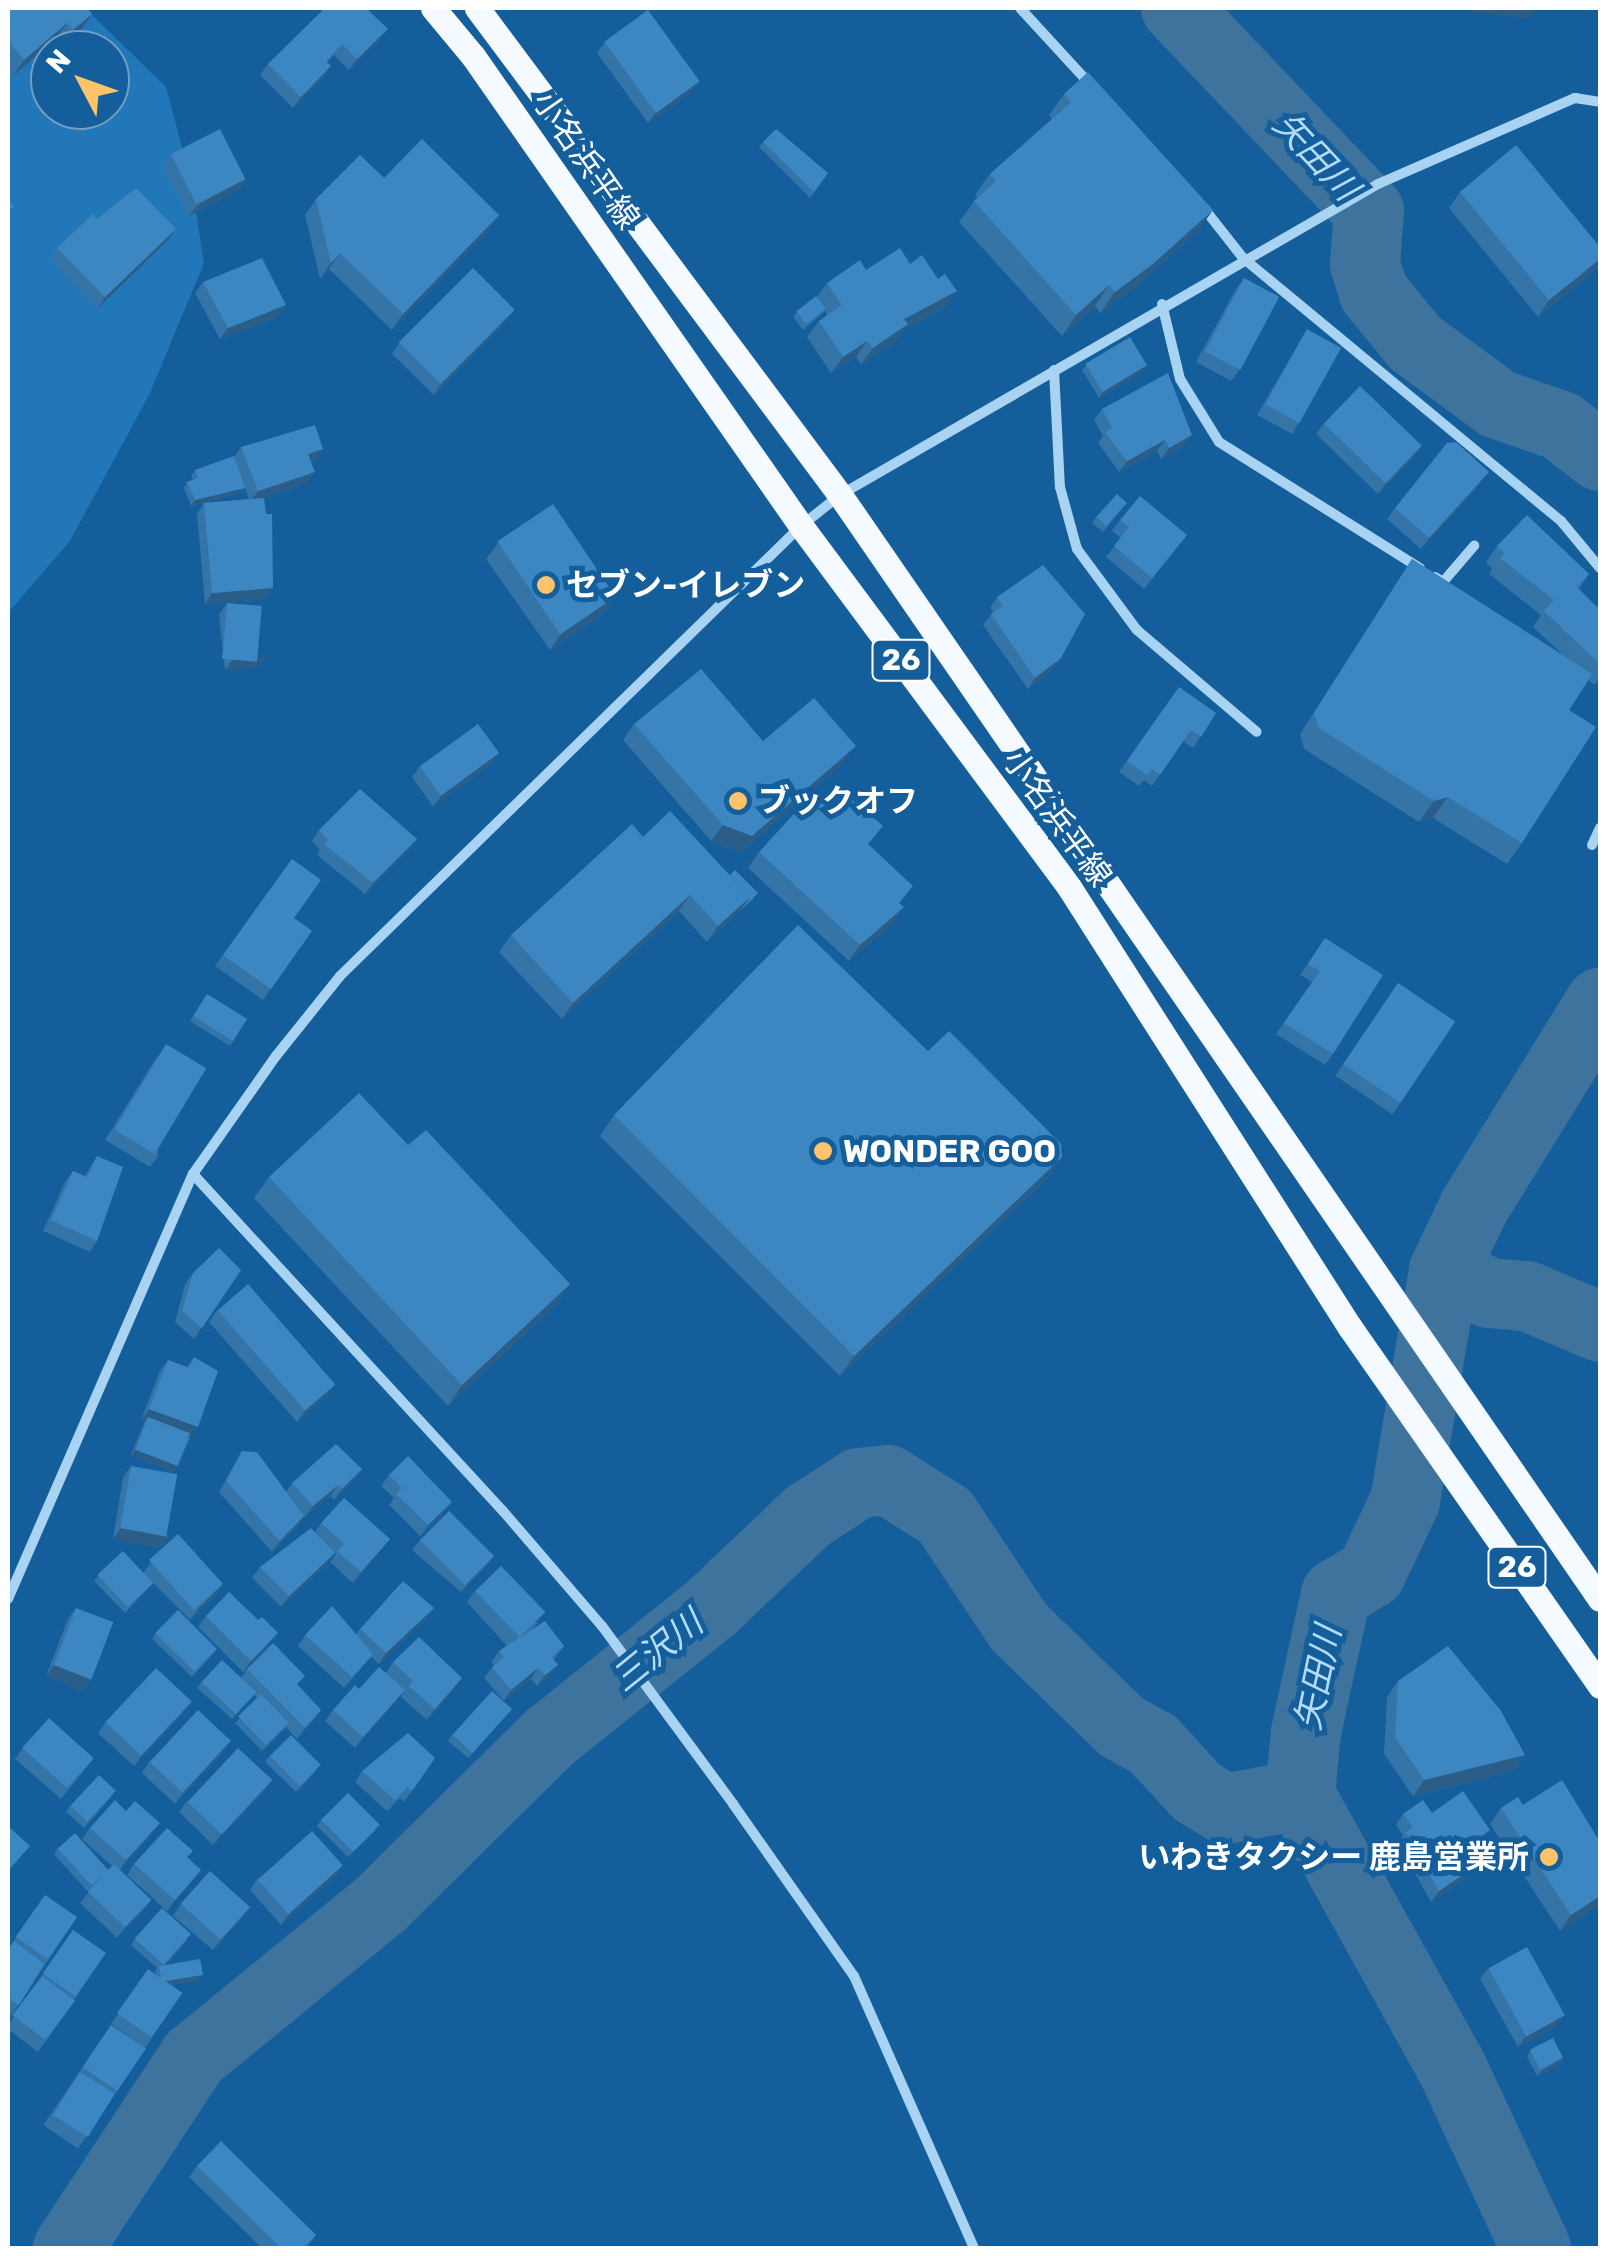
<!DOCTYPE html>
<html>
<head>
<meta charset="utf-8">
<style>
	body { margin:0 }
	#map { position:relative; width:1608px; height:2256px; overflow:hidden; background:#135e9b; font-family:Rubik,"Noto Sans JP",sans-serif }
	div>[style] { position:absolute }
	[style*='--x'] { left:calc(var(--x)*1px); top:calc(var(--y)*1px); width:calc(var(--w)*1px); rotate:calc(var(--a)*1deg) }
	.green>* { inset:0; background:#2277b8 }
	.river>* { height:70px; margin:-35px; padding:0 35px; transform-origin:35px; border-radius:35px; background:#3e739e }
	.street>* { height:10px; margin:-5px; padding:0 5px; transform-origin:5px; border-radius:5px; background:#a8d3f3 }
	.primary>* { height:25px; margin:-12.5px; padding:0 12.5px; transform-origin:12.5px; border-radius:12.5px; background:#f4faff }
	.wall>* { inset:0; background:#3474a7; transform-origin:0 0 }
	.shaded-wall>* { inset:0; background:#2a5e88; transform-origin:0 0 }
	.building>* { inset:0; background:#3c87c2; transform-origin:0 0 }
	.dots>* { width:28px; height:28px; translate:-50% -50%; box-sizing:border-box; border:5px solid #135e9b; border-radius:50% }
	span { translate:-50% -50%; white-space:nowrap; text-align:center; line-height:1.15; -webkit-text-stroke:10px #135e9b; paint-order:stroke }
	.shield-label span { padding:2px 8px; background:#135e9b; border:2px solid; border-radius:8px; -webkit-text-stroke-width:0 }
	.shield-label { font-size:30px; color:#fff; font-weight:700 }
	.street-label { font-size:32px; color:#fff }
	.poi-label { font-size:32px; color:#fff; font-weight:700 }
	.left { translate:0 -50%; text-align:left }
	.right { translate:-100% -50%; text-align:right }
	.water-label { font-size:35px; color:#b4dcfa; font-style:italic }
	.frame { position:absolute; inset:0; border:10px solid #fff; pointer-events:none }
	.north { position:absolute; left:30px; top:30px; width:100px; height:100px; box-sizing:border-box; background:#135e9b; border:2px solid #719ec3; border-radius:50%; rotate:311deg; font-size:28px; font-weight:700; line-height:40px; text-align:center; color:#fff }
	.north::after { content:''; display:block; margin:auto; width:35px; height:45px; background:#ffc36a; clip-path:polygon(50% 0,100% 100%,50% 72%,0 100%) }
</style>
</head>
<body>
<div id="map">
	<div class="green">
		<i style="clip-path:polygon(evenodd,8px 8px,85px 8px,166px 87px,191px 181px,204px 263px,149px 395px,70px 541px,8px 613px,8px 8px,50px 50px,110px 50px,110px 110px,50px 110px,50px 50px)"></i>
	</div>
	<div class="river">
		<i style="--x:1176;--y:8;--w:280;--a:46.4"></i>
		<i style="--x:1369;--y:211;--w:53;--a:94.3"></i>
		<i style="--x:1365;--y:264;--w:30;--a:73"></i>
		<i style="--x:1374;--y:293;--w:65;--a:50.6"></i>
		<i style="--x:1415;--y:343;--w:103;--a:36.3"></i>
		<i style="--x:1498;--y:404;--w:67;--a:19.2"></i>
		<i style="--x:1561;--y:426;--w:49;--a:37.6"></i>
		<i style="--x:1444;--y:1270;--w:51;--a:27.1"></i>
		<i style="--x:1489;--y:1293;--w:38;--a:5"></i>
		<i style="--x:1527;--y:1296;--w:79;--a:23"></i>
		<i style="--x:68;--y:2248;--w:229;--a:-56.6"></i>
		<i style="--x:194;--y:2057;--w:242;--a:-39.3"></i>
		<i style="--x:381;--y:1904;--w:238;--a:-44.7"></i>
		<i style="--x:550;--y:1737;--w:206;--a:-38.7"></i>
		<i style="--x:711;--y:1608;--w:134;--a:-43.5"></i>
		<i style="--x:808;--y:1516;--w:61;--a:-32.9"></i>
		<i style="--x:859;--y:1483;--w:29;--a:-6"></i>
		<i style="--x:888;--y:1480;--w:67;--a:32.3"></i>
		<i style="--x:945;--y:1516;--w:133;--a:56.3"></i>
		<i style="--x:1019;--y:1627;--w:144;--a:44.2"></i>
		<i style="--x:1122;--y:1727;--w:35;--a:29"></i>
		<i style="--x:1153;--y:1744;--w:65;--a:47.5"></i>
		<i style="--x:1197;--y:1792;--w:33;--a:31"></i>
		<i style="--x:1225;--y:1809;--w:76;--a:-10.6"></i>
		<i style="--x:1536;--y:2248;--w:199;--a:-115"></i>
		<i style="--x:1452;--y:2068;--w:312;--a:-119.1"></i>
		<i style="--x:1300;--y:1795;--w:63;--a:-84.6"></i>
		<i style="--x:1306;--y:1732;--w:141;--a:-77.7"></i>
		<i style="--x:1336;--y:1594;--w:41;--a:-31"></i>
		<i style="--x:1371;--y:1573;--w:80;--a:-64.7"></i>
		<i style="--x:1405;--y:1501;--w:234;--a:-80.4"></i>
		<i style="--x:1444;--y:1270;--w:70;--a:-64.5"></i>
		<i style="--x:1474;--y:1207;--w:240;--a:-58.3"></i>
	</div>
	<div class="street">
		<i style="--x:1020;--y:8;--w:103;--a:47.4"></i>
		<i style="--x:1203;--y:207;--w:65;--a:51.9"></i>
		<i style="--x:1243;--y:258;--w:413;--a:39.6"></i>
		<i style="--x:1561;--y:521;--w:61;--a:50.3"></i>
		<i style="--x:1162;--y:304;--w:77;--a:76.5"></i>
		<i style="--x:1180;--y:379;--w:74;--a:58.2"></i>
		<i style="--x:1219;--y:442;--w:237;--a:32.1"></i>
		<i style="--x:1054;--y:370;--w:117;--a:87.1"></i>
		<i style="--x:1060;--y:487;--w:64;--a:74.7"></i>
		<i style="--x:1077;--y:549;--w:101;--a:53.5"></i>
		<i style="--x:1137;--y:630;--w:157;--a:40.4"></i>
		<i style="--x:1435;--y:577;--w:9;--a:32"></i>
		<i style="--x:1443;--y:582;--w:48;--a:-49.3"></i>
		<i style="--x:1592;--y:845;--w:19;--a:-65"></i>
		<i style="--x:193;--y:1174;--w:458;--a:47.4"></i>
		<i style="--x:503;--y:1511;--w:152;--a:49.3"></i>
		<i style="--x:602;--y:1626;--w:221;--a:53.6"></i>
		<i style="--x:733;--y:1804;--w:210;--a:54.9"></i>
		<i style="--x:854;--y:1976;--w:297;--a:66.2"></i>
		<i style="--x:8;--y:1599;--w:464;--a:-66.5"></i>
		<i style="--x:193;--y:1174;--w:144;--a:-54.9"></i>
		<i style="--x:276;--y:1056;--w:102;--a:-51.3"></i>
		<i style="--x:340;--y:976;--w:644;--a:-44.31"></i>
		<i style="--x:801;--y:526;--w:50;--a:-38.5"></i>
		<i style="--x:840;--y:495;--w:621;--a:-30.03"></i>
		<i style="--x:1378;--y:184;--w:215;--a:-23.6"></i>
		<i style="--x:1575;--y:98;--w:25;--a:9"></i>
	</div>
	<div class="primary">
		<i style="--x:433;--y:8;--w:62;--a:50.2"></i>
		<i style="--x:473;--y:56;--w:573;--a:55.09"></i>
		<i style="--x:801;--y:526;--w:450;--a:53.4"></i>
		<i style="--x:1069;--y:887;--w:521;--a:57.47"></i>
		<i style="--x:1349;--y:1326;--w:439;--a:55.1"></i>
		<i style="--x:477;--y:8;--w:607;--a:53.3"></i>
		<i style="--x:840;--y:495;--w:1340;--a:55.46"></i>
	</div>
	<div class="wall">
		<i style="clip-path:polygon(8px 8px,91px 13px,92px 14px,81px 30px,62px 46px,56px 39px,13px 76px,8px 70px)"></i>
		<i style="clip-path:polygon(325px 8px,380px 40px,349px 70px,334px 55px,327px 62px,324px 77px,293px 108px,260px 75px,268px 64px)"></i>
		<i style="clip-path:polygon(605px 42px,692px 92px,648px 123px,597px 53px)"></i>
		<i style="clip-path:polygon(1064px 94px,1198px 231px,1138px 285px,1100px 313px,1095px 306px,1062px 336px,959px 222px,977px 197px,975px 195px,990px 174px,1052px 119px,1049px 115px)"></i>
		<i style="clip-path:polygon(763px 142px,828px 173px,810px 198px,759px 147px)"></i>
		<i style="clip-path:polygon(171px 155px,246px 179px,238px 190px,189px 216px,163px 166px)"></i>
		<i style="clip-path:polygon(384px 178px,499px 215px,488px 231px,392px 330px,329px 269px,320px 279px,305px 215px,316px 199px)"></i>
		<i style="clip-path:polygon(1460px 192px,1600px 247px,1600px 262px,1595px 270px,1538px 317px,1449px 208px)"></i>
		<i style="clip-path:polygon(97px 219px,176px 229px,168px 240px,98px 308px,50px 259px,57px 248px)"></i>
		<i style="clip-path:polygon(910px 264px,946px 307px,904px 329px,896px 341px,861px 364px,856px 357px,831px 373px,807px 337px,819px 321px,827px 315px,825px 311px,803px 330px,793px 317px,797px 312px,817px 297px,827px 283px,866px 270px)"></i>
		<i style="clip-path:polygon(1244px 278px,1239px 370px,1231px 381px,1196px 362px,1236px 289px)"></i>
		<i style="clip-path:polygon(203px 282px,279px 316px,220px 339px,195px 293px)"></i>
		<i style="clip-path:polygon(507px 321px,434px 395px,392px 354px,399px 343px)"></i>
		<i style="clip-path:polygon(1307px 329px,1299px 423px,1292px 434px,1257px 415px)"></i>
		<i style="clip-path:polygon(1086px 365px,1144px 371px,1099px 398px,1082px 370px)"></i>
		<i style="clip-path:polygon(1102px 409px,1184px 446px,1161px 459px,1157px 451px,1119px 472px,1098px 443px,1103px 436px,1094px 420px)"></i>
		<i style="clip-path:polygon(1324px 423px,1415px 456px,1378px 494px,1316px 434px)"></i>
		<i style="clip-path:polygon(241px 447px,323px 449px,316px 460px,311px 462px,307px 483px,262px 498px,265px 599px,205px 604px,197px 514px,204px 503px,249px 499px,245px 488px,241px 493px,191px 506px,184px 488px,187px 482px,193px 480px,191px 476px,195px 470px,234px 457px)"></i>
		<i style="clip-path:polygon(1481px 483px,1421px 549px,1387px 519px,1395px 508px)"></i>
		<i style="clip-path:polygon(1127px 503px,1103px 532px,1092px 523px,1096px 517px)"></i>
		<i style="clip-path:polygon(1120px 520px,1187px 535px,1144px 589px,1106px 557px,1121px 538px,1112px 531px)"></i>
		<i style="clip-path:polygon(498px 543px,616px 596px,605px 612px,550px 650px,486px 559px)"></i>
		<i style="clip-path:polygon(1497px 546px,1589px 574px,1579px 589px,1600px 610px,1600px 679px,1594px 685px,1589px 680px,1569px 710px,1522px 843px,1507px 864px,1433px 818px,1419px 822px,1304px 749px,1300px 734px,1412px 559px,1562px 654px,1533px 627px,1541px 615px,1489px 574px,1492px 569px,1486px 562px)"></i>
		<i style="clip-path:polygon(997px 597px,1061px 658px,1053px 669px,1028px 689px,983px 625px,993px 612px,990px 608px)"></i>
		<i style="clip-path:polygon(227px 603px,259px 667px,225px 670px,219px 614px)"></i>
		<i style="clip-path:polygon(1179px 687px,1216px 713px,1193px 748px,1183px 741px,1152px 786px,1144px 780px,1139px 786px,1119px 772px)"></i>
		<i style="clip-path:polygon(634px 724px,763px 741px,844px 762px,741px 852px,711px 841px,623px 740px)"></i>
		<i style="clip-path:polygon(491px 764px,433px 807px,412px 777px,420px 766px)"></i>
		<i style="clip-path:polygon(319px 830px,417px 839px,409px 850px,365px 894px,317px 855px,320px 850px,312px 841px)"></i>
		<i style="clip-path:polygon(643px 837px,730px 875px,754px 898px,707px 942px,679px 911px,562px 1019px,499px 952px,511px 935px)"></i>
		<i style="clip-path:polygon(869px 845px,900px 904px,893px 923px,849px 961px,748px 868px,759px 852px)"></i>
		<i style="clip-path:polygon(292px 859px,294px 918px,312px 931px,263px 1000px,215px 966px)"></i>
		<i style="clip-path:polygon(1325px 938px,1333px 1054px,1325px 1065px,1276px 1034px,1312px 982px,1300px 975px)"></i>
		<i style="left:1398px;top:983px;width:69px;height:112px;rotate:34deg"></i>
		<i style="left:207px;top:994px;width:47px;height:32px;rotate:32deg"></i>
		<i style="clip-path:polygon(928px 1051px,1048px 1178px,840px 1376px,600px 1136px,614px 1115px)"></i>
		<i style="clip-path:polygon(158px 1055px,158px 1156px,150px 1167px,105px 1140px)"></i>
		<i style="clip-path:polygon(408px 1145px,570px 1284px,556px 1305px,448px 1406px,254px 1198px,269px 1177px)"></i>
		<i style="clip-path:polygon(97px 1156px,97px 1241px,90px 1252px,43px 1231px,65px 1182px,73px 1171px,85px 1176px)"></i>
		<i style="clip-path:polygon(241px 1270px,194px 1339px,175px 1322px,185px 1284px,193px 1273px)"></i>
		<i style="clip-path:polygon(217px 1310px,335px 1384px,327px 1395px,297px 1422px,209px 1322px)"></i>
		<i style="clip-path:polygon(194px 1357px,190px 1438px,178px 1466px,174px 1472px,131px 1455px,145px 1421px,141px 1420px,160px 1371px,168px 1360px,187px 1367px)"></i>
		<i style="clip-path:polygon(242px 1451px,286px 1492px,292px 1483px,362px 1469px,354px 1480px,334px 1500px,330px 1496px,305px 1517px,304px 1516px,297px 1527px,272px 1552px,219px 1492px)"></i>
		<i style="clip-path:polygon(131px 1466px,168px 1537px,160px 1548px,113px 1539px,123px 1477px)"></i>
		<i style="clip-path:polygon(389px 1475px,444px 1513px,420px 1536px,389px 1505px,394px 1498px,381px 1486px)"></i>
		<i style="clip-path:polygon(321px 1523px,390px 1539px,353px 1583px,330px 1562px,336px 1554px,334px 1553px,327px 1564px,281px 1607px,252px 1578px,260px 1567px,315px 1532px)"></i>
		<i style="clip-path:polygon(420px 1540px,486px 1567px,461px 1592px,412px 1550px)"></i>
		<i style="clip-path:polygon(151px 1562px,223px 1584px,216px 1595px,190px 1620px,153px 1583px,125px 1613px,94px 1581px,98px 1576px,143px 1573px)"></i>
		<i style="clip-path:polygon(475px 1591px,538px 1623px,532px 1630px,564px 1646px,554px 1659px,550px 1676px,537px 1686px,531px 1679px,504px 1701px,484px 1678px,494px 1665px,491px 1662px,499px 1651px,507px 1646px,467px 1602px)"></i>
		<i style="clip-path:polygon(76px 1608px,91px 1680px,83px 1691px,46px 1676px,68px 1619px)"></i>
		<i style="clip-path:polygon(434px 1608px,426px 1619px,379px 1664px,371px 1657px,344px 1688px,298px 1646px,305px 1635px,356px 1634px,360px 1629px)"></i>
		<i style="clip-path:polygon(206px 1616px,270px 1644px,243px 1672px,198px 1627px)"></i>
		<i style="clip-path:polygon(156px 1633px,217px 1649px,192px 1677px,152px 1639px)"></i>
		<i style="clip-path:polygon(393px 1662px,462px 1678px,427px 1720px,401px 1697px,404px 1691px,355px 1748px,325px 1721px,333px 1710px,386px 1673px)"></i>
		<i style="clip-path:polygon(247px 1669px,298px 1686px,321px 1710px,314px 1721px,297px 1739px,286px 1727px,262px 1751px,235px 1723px,257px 1698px,254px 1695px,232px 1719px,197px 1688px,201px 1682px,241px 1678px)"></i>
		<i style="clip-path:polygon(1398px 1681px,1514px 1771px,1413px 1796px,1384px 1754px,1387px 1697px)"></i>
		<i style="clip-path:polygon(512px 1709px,468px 1758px,448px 1741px,452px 1735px)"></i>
		<i style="clip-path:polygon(184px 1712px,134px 1766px,98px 1733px,106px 1722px)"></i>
		<i style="clip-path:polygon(23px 1748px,94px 1758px,61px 1799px,15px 1759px)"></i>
		<i style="clip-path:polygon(224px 1752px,175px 1804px,142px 1773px,149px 1762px)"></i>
		<i style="clip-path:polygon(269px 1756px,317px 1770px,296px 1792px,265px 1762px)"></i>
		<i style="clip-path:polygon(435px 1758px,404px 1802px,400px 1798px,387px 1811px,355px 1782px,362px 1771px)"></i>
		<i style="clip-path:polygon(265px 1791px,213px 1845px,179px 1812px,187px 1801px)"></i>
		<i style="clip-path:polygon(112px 1796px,84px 1828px,66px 1812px,70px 1806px)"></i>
		<i style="clip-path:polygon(1523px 1805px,1600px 1842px,1600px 1904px,1560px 1931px,1490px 1824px,1501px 1808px)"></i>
		<i style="clip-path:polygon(1432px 1813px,1490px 1830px,1482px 1841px,1466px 1853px,1476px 1866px,1468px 1877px,1431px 1902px,1398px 1843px,1403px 1835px,1396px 1825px,1403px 1814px)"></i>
		<i style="clip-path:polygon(321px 1820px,376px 1830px,348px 1857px,317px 1826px)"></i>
		<i style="clip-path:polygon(90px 1828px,152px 1834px,120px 1870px,144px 1911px,117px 1938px,80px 1903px,98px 1881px,87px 1891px,54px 1854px,58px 1848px,108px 1870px,112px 1866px,82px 1839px)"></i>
		<i style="clip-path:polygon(188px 1858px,201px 1870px,167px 1911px,127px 1875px,134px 1864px)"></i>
		<i style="clip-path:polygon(343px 1865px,336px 1876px,281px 1925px,250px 1890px,257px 1879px)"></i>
		<i style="clip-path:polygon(45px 1895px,77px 1917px,11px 2016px,8px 2014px,8px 1950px)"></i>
		<i style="clip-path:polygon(181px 1904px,242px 1918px,213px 1950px,173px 1916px)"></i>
		<i style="clip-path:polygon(73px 1930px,106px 1953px,74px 2000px,75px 2001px,38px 2052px,8px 2029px,8px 2025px)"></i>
		<i style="clip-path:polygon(135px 1939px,187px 1940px,165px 1965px,199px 1980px,171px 1985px,182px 1993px,145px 2048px,111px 2024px,148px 1970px,156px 1975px,155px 1972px,157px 1968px,131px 1945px)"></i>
		<i style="clip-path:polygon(1488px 1968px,1557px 2026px,1518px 2047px,1480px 1979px)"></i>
		<i style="left:111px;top:2025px;width:42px;height:121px;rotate:34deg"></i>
		<i style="clip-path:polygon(1530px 2051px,1563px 2058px,1560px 2064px,1537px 2076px,1527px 2057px)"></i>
		<i style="clip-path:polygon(197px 2166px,316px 2235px,306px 2248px,262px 2248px,189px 2177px)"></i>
	</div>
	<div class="shaded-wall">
		<i style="clip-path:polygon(1475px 8px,1536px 8px,1528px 19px,1472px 12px)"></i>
		<i style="clip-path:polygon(92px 14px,81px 30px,62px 46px,73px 30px)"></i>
		<i style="clip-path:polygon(67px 23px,56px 39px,13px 76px,24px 60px)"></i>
		<i style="clip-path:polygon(388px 29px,380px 40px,349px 70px,357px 59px)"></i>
		<i style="clip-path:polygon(331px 66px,324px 77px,293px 108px,301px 97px)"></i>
		<i style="clip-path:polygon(700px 81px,692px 92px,648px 123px,656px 112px)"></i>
		<i style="clip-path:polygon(246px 179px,238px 190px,189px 216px,197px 205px)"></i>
		<i style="clip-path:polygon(1213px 210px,1198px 231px,1138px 285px,1100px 313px,1115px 292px)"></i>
		<i style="clip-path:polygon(499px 215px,488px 231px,392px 330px,403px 314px)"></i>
		<i style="clip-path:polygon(176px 229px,168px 240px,98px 308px,105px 297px)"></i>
		<i style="clip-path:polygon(340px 253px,329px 269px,320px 279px,331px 263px)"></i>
		<i style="clip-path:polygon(1600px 259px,1600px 262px,1595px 270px,1538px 317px,1549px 300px)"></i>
		<i style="clip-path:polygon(1109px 285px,1095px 306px,1062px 336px,1076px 315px)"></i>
		<i style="clip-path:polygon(957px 291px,946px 307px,904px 329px,896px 341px,861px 364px,873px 348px,904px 319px)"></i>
		<i style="clip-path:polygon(286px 305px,279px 316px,220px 339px,228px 328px)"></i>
		<i style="clip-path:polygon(515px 310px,507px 321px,434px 395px,441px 384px)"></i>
		<i style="clip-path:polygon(867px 341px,856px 357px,831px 373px,843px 357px)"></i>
		<i style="clip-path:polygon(1147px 365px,1144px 371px,1099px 398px,1103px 392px)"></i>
		<i style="clip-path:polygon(1192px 435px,1184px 446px,1161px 459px,1169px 448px)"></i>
		<i style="clip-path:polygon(1165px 440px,1157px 451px,1119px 472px,1127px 461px)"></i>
		<i style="clip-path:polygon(1422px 445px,1415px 456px,1378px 494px,1386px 483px)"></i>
		<i style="clip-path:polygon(323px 449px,316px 460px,301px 465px,308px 454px)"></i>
		<i style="clip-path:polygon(315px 472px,307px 483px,250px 502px,258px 491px)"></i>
		<i style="clip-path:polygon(1489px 472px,1481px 483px,1421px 549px,1429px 538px)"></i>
		<i style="clip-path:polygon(245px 488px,241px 493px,191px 506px,195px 500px)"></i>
		<i style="clip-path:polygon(273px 588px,265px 599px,205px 604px,212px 593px)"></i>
		<i style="clip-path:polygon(616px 596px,605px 612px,550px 650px,561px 634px)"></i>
		<i style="clip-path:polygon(267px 656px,259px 667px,225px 670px,233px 659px)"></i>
		<i style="clip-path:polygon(1061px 658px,1053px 669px,1028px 689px,1035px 678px)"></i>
		<i style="clip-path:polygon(856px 746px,844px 762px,741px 852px,711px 841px,723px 825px)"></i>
		<i style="clip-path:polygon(499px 753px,491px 764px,433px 807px,441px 796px)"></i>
		<i style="clip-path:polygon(1448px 797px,1433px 818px,1419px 822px,1434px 801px)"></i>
		<i style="clip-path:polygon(417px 839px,409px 850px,365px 894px,373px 883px)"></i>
		<i style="clip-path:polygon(690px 895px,679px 911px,562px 1019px,573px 1003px)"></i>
		<i style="clip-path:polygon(750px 897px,738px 913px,707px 942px,718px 926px)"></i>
		<i style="clip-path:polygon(904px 907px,893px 923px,849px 961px,860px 945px)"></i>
		<i style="clip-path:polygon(1062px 1157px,1048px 1178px,840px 1376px,854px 1356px)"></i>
		<i style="clip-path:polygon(570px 1284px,556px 1305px,448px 1406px,462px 1385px)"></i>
		<i style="clip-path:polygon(335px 1384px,327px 1395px,297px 1422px,305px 1411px)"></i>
		<i style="clip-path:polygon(149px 1409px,198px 1427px,190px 1438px,146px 1421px,148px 1417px,145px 1421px,141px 1420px)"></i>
		<i style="left:135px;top:1449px;width:46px;height:7px;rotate:22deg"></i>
		<i style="clip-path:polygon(362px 1469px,354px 1480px,334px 1500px,342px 1489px)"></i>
		<i style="clip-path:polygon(338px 1485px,330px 1496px,305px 1517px,313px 1506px)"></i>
		<i style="clip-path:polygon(452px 1502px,444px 1513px,420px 1536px,428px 1525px)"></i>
		<i style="clip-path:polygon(304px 1516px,297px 1527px,272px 1552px,280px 1541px)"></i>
		<i style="clip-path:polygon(121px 1528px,168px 1537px,160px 1548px,113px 1539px)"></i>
		<i style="clip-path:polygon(390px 1539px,382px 1550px,353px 1583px,361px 1572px)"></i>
		<i style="clip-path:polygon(335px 1553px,327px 1564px,281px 1607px,289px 1596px)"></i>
		<i style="clip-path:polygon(494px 1556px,486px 1567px,461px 1592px,469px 1581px)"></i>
		<i style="clip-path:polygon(223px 1584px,216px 1595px,190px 1620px,198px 1609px)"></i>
		<i style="clip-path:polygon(434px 1608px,426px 1619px,379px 1664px,386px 1653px)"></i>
		<i style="clip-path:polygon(278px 1633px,270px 1644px,243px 1672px,251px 1661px)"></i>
		<i style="clip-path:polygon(54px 1665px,91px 1680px,83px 1691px,46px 1676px)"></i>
		<i style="clip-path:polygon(558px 1665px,550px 1676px,537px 1686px,545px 1675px)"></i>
		<i style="clip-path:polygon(538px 1668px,531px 1679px,504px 1701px,511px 1690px)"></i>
		<i style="clip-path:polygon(462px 1678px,455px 1689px,427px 1720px,435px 1709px)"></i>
		<i style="clip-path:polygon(405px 1690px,397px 1701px,355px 1748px,363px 1737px)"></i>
		<i style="clip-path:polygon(192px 1701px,184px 1712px,134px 1766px,142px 1755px)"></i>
		<i style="clip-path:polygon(321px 1710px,314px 1721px,297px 1739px,305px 1728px)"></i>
		<i style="clip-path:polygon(231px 1741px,224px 1752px,175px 1804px,183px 1793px)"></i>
		<i style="clip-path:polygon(1525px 1755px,1514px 1771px,1413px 1796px,1424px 1780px)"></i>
		<i style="clip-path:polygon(272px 1780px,265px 1791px,213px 1845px,221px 1834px)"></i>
		<i style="clip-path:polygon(160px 1823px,152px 1834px,119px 1871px,126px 1860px)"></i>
		<i style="clip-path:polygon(1490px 1830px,1482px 1841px,1456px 1860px,1464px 1849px)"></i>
		<i style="clip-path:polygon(343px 1865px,336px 1876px,281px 1925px,289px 1914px)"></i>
		<i style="clip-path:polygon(1476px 1866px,1468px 1877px,1431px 1902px,1439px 1891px)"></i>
		<i style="clip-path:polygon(201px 1870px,194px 1881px,167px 1911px,175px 1900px)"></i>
		<i style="clip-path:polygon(1600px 1896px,1600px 1904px,1560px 1931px,1571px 1915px)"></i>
		<i style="clip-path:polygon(151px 1900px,144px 1911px,117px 1938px,125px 1927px)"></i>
		<i style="clip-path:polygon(250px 1907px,242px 1918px,213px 1950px,221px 1939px)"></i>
		<i style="clip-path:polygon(203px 1975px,199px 1980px,158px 1987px,162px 1982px)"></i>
		<i style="clip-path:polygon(1565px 2015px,1557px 2026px,1518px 2047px,1526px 2036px)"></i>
		<i style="clip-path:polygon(1563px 2058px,1560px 2064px,1537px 2076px,1541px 2071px)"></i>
	</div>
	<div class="building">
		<i style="clip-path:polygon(8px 8px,90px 8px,88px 9px,92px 14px,73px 30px,67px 23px,24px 60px,8px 41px)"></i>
		<i style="clip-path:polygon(325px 8px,366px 8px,388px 29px,357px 59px,342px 44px,326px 61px,331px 66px,301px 97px,268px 64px)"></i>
		<i style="left:648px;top:10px;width:88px;height:54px;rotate:54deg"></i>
		<i style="clip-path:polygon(1088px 72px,1213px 210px,1153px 264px,1115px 292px,1109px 285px,1076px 315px,974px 201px,996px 181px,990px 174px,1071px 102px,1064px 94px)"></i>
		<i style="left:220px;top:129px;width:56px;height:55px;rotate:63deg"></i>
		<i style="clip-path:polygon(776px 129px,828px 173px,814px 192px,763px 142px)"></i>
		<i style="clip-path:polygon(422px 139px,499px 215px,403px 314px,340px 253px,331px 263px,316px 199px,360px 155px,384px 178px)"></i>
		<i style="clip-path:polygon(1516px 145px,1600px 247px,1600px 259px,1549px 300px,1460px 192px)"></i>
		<i style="clip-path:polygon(136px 188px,176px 229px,105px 297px,57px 248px,93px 214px,97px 219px)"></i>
		<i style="clip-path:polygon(8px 197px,14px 207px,8px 211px)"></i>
		<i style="clip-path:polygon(900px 248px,910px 264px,922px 255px,938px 279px,945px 274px,957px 291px,904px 319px,908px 324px,873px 348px,867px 341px,843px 357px,819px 321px,842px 305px,827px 283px,860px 260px,866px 270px)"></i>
		<i style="clip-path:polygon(262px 258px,286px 305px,228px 328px,203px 282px)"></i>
		<i style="left:473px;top:268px;width:59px;height:105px;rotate:45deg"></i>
		<i style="left:1244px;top:278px;width:40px;height:83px;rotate:28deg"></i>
		<i style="left:816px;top:296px;width:16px;height:25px;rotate:52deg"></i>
		<i style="left:1307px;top:329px;width:39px;height:86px;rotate:29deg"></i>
		<i style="left:1130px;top:337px;width:33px;height:52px;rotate:59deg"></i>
		<i style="clip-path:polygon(1168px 373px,1192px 435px,1169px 448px,1165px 440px,1127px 461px,1105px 432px,1112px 428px,1102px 409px)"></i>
		<i style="left:1360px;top:386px;width:86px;height:52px;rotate:44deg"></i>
		<i style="clip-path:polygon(315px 425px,323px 449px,308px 454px,315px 472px,258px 491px,241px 447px)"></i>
		<i style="clip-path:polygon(1456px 442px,1489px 472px,1429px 538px,1395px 508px,1447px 443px)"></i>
		<i style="clip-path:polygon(234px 456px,245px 488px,195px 500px,187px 482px,198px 478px,195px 470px)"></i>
		<i style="left:1117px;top:494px;width:13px;height:31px;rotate:42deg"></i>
		<i style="clip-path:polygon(1140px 496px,1187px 535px,1152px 578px,1114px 546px,1129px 527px,1120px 520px)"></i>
		<i style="clip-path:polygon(264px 498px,266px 514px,272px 514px,273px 588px,212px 593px,204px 503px)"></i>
		<i style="left:553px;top:504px;width:112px;height:67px;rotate:56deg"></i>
		<i style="clip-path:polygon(1527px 515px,1589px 574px,1577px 587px,1600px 610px,1600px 664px,1544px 611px,1554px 600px,1500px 558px,1504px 553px,1497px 546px)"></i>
		<i style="clip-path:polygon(1412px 559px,1592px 674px,1569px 710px,1596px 727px,1522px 843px,1448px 797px,1434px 801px,1319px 728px,1314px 713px)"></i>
		<i style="clip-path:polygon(1043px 565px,1085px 614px,1061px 658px,1035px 678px,991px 614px,1003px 606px,997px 597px)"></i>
		<i style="left:227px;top:603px;width:35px;height:56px;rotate:5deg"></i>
		<i style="clip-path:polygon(701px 669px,763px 741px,814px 698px,856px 746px,752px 836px,723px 825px,634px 724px)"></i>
		<i style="clip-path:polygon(1179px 687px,1216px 713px,1201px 737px,1191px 730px,1160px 775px,1152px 769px,1147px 775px,1127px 761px)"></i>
		<i style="left:478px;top:724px;width:36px;height:72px;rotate:54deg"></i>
		<i style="clip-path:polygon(360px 789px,417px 839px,373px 883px,324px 844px,328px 840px,319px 830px)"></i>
		<i style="clip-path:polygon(813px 793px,833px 812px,848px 795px,883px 826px,868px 844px,913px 886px,899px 903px,904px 907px,860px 945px,759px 852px)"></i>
		<i style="clip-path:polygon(670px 811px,750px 897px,718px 926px,690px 895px,573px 1003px,511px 935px,632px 824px,643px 837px)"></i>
		<i style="clip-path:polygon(292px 859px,321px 880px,294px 918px,312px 931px,271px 989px,223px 955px)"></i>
		<i style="clip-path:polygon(735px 870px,758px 893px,745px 906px,750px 897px,730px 875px)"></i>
		<i style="clip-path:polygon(798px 925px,928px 1051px,949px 1031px,1061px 1144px,1062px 1157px,854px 1356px,614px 1115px)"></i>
		<i style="clip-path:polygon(1325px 938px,1383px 975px,1333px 1054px,1284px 1023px,1320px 971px,1308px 964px)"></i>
		<i style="left:1398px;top:983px;width:69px;height:98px;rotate:34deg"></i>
		<i style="left:207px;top:994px;width:47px;height:26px;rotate:32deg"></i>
		<i style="left:166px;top:1044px;width:47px;height:100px;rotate:31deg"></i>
		<i style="clip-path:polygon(359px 1093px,408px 1145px,426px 1130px,570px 1284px,462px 1385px,269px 1177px)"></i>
		<i style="clip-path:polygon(97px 1156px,123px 1167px,97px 1241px,51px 1220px,73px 1171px,87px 1177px)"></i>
		<i style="clip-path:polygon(219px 1248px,241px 1270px,202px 1328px,182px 1311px,193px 1273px)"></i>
		<i style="left:248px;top:1284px;width:133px;height:40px;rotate:49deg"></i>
		<i style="clip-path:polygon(194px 1357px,218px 1371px,198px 1427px,149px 1409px,168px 1360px,189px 1368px)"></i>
		<i style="left:148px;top:1417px;width:45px;height:35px;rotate:21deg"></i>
		<i style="clip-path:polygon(336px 1444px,362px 1469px,342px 1489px,338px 1485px,313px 1506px,292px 1483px)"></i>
		<i style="clip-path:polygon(242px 1451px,257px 1452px,304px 1516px,280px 1541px,226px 1481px)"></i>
		<i style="clip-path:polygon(408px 1456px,452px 1502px,428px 1525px,396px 1494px,402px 1488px,389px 1475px)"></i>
		<i style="left:131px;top:1466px;width:47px;height:63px;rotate:10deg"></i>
		<i style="clip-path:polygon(344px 1498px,390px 1539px,361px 1572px,337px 1551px,344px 1544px,321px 1523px)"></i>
		<i style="left:449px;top:1511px;width:64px;height:41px;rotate:45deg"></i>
		<i style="clip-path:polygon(311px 1528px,335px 1553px,289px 1596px,260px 1567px)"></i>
		<i style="left:178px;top:1534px;width:67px;height:39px;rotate:48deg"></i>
		<i style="left:123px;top:1551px;width:44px;height:35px;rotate:47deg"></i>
		<i style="left:501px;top:1566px;width:64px;height:36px;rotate:46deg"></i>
		<i style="clip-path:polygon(403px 1581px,434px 1608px,386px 1653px,360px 1629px)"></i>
		<i style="clip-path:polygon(229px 1592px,258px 1620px,262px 1617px,278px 1633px,251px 1661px,206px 1616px)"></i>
		<i style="clip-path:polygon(332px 1606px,373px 1654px,352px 1677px,305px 1635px)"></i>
		<i style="left:76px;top:1608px;width:40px;height:61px;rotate:21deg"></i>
		<i style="left:178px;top:1610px;width:55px;height:32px;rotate:45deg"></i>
		<i style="clip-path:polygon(545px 1621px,564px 1646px,552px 1657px,558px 1665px,545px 1675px,538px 1668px,511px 1690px,492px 1667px,504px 1657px,499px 1651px)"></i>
		<i style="clip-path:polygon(419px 1637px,462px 1678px,435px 1709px,409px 1686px,413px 1681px,393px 1662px)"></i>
		<i style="clip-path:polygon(273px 1643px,305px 1676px,297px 1684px,321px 1710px,305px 1728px,247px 1669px)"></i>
		<i style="clip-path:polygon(1448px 1646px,1501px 1711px,1525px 1755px,1424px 1780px,1395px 1737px,1398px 1681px)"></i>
		<i style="left:222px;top:1660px;width:47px;height:30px;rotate:43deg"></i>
		<i style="clip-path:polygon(379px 1667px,405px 1690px,363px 1737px,333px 1710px,355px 1685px,359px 1689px)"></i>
		<i style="left:156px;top:1668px;width:49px;height:74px;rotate:43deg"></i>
		<i style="left:492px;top:1691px;width:27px;height:59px;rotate:42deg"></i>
		<i style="left:261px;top:1694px;width:40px;height:32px;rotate:46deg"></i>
		<i style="left:198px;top:1710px;width:45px;height:71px;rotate:43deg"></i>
		<i style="left:49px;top:1718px;width:60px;height:40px;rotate:42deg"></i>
		<i style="clip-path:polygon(408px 1733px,435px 1758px,412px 1791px,407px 1787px,395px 1800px,362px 1771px)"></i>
		<i style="left:291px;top:1735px;width:42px;height:30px;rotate:45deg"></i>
		<i style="left:238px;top:1748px;width:47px;height:74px;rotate:43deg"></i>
		<i style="left:99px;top:1775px;width:23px;height:42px;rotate:43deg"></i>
		<i style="clip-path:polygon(1562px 1780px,1600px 1842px,1600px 1896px,1571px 1915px,1501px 1808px,1518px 1797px,1523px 1805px)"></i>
		<i style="clip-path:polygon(1463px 1791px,1490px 1830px,1464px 1849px,1476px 1866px,1439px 1891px,1406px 1832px,1413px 1827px,1403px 1814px,1423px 1800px,1432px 1813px)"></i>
		<i style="left:348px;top:1793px;width:45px;height:38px;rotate:45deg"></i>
		<i style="clip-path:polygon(115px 1800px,126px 1811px,135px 1801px,160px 1823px,126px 1860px,90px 1828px)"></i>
		<i style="clip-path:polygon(8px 1826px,30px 1846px,8px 1871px)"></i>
		<i style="clip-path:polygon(167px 1828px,193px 1851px,187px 1857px,201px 1870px,175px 1900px,134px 1864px)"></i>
		<i style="left:312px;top:1831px;width:46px;height:73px;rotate:48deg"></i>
		<i style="left:75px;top:1833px;width:50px;height:23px;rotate:48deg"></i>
		<i style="left:114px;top:1864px;width:52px;height:38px;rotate:44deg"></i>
		<i style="left:210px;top:1871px;width:54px;height:44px;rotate:42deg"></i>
		<i style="left:45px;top:1895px;width:39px;height:51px;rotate:35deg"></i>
		<i style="left:162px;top:1908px;width:39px;height:41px;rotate:42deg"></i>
		<i style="left:73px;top:1930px;width:40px;height:53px;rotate:35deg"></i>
		<i style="clip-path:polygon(14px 1941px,44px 1964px,19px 2005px,8px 1998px,8px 1950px)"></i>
		<i style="left:1527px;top:1947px;width:78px;height:44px;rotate:61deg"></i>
		<i style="clip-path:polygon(200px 1959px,203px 1975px,165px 1981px,161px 1978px,159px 1966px)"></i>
		<i style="left:148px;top:1969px;width:42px;height:54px;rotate:35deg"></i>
		<i style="left:42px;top:1976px;width:41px;height:49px;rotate:37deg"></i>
		<i style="left:111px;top:2025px;width:42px;height:51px;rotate:34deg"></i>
		<i style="left:1553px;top:2038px;width:22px;height:26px;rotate:63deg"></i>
		<i style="left:80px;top:2072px;width:41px;height:51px;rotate:32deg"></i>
		<i style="clip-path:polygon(221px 2141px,316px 2235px,303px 2248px,281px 2248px,197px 2166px)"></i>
	</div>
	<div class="dots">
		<i style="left:546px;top:585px;background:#ffc36a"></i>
		<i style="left:738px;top:801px;background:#ffc36a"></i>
		<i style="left:823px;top:1151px;background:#ffc36a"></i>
		<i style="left:1549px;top:1857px;background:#ffc36a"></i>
	</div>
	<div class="shield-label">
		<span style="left:901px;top:660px">26</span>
		<span style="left:1517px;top:1567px">26</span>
	</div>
	<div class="street-label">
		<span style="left:586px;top:160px;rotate:55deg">小名浜平線</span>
		<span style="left:1057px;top:818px;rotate:54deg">小名浜平線</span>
	</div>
	<div class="poi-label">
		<span class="left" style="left:566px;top:585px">セブン-イレブン</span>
		<span class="left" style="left:758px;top:801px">ブックオフ</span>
		<span class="left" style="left:843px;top:1151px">WONDER GOO</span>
		<span class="right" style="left:1529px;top:1857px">いわきタクシー 鹿島営業所</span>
	</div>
	<div class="water-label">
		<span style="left:1316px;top:156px;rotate:47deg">矢田川</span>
		<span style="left:657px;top:1651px;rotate:-39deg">三沢川</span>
		<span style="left:1318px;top:1678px;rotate:-78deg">矢田川</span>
	</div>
	<div class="frame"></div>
	<div class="north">N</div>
</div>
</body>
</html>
